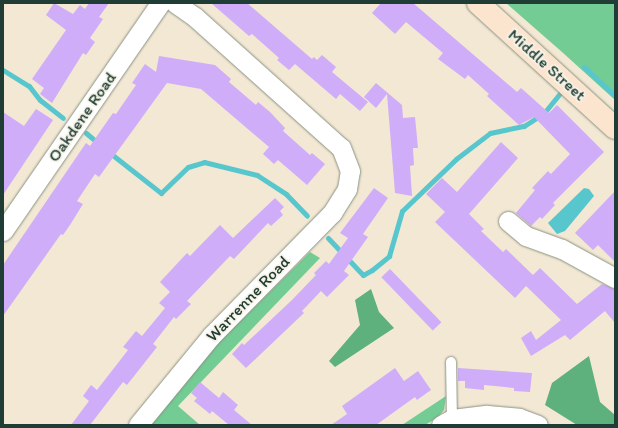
<!DOCTYPE html>
<html>
<head>
<meta charset="utf-8">
<style>
	body { margin:0 }
	#map { position:relative; width:618px; height:428px; overflow:hidden; background:#f3e8d3; font-family:Itim,sans-serif }
	div>[style] { position:absolute }
	[style*='--x'] { left:calc(var(--x)*1px); top:calc(var(--y)*1px); width:calc(var(--w)*1px); rotate:calc(var(--a)*1deg) }
	.green>* { inset:0; background:#73cc93 }
	.forest>* { inset:0; background:#5eb07d }
	.water>* { inset:0; background:#58c6cd }
	.stream>* { height:5px; margin:-2.5px; padding:0 2.5px; transform-origin:2.5px; border-radius:2.5px; background:#58c6cd }
	.building>* { inset:0; background:#cfadf8; transform-origin:0 0 }
	.roads { filter:drop-shadow(0 0 1px #899284) drop-shadow(0 0 1px #899284) }
	.lane>* { height:10px; margin:-5px; padding:0 5px; transform-origin:5px; border-radius:5px; background:#fff }
	.street>* { height:19px; margin:-9.5px; padding:0 9.5px; transform-origin:9.5px; border-radius:9.5px; background:#fff }
	.secondary>* { height:22px; margin:-11px; padding:0 11px; transform-origin:11px; border-radius:11px; background:#fce5cf }
	span { translate:-50% -50%; white-space:nowrap; text-align:center; line-height:1.15; -webkit-text-stroke:3.5px #f7f3e8; paint-order:stroke }
	.street-label { font-size:17px; color:#1f3d34 }
	.frame { position:absolute; inset:0; border:4px solid #1f3d34; pointer-events:none }
</style>
</head>
<body>
<div id="map">
	<div class="green">
		<i style="clip-path:polygon(506px 3px,615px 3px,615px 100px,562px 52px)"></i>
		<i style="clip-path:polygon(310px 252px,320px 258px,178px 406px,200px 425px,145px 425px,208px 353px)"></i>
		<i style="clip-path:polygon(446px 396px,444px 410px,437px 418px,425px 425px,402px 425px)"></i>
	</div>
	<div class="forest">
		<i style="clip-path:polygon(371px 289px,379px 312px,394px 328px,335px 367px,329px 361px,360px 325px,355px 300px)"></i>
		<i style="clip-path:polygon(589px 356px,600px 402px,615px 415px,615px 425px,577px 425px,545px 405px,552px 383px)"></i>
	</div>
	<div class="water">
		<i style="clip-path:polygon(584px 188px,589px 189px,594px 196px,565px 231px,557px 234px,548px 223px)"></i>
	</div>
	<div class="stream">
		<i style="--x:584;--y:67;--w:42;--a:43.1"></i>
		<i style="--x:3;--y:70;--w:31;--a:32"></i>
		<i style="--x:29;--y:86;--w:18;--a:52"></i>
		<i style="--x:40;--y:100;--w:29;--a:38"></i>
		<i style="--x:86;--y:133;--w:17;--a:40"></i>
		<i style="--x:110;--y:153;--w:65;--a:38.1"></i>
		<i style="--x:161;--y:193;--w:37;--a:-44"></i>
		<i style="--x:188;--y:167;--w:17;--a:-17"></i>
		<i style="--x:204;--y:162;--w:55;--a:13.8"></i>
		<i style="--x:257;--y:175;--w:35;--a:33"></i>
		<i style="--x:286;--y:194;--w:30;--a:46"></i>
		<i style="--x:328;--y:238;--w:51;--a:46.6"></i>
		<i style="--x:363;--y:275;--w:10;--a:-29"></i>
		<i style="--x:372;--y:270;--w:22;--a:-39"></i>
		<i style="--x:389;--y:256;--w:47;--a:-73.9"></i>
		<i style="--x:402;--y:211;--w:75;--a:-43.9"></i>
		<i style="--x:456;--y:159;--w:43;--a:-37.4"></i>
		<i style="--x:490;--y:133;--w:35;--a:-12"></i>
		<i style="--x:524;--y:126;--w:24;--a:-33"></i>
		<i style="--x:544;--y:113;--w:27;--a:-51"></i>
	</div>
	<div class="building">
		<i style="clip-path:polygon(54px 3px,73px 14px,80px 5px,85px 9px,89px 3px,109px 3px,99px 17px,103px 19px,90px 38px,95px 42px,86px 55px,83px 53px,52px 103px,40px 94px,44px 88px,32px 79px,66px 30px,46px 15px)"></i>
		<i style="clip-path:polygon(211px 3px,247px 3px,312px 59px,314px 57px,317px 60px,322px 55px,336px 67px,332px 72px,368px 102px,360px 111px,340px 94px,336px 99px,295px 64px,289px 70px,277px 60px,279px 58px,252px 34px,249px 36px)"></i>
		<i style="clip-path:polygon(381px 3px,413px 3px,517px 92px,521px 88px,549px 113px,557px 105px,604px 152px,553px 203px,555px 205px,542px 219px,540px 217px,531px 226px,516px 213px,535px 190px,532px 188px,548px 171px,551px 174px,570px 154px,534px 117px,519px 125px,487px 96px,489px 94px,468px 75px,465px 79px,438px 59px,443px 53px,406px 22px,395px 34px,372px 13px)"></i>
		<i style="clip-path:polygon(159px 56px,215px 65px,231px 79px,229px 82px,256px 105px,258px 102px,270px 112px,285px 128px,283px 131px,310px 155px,312px 153px,325px 164px,307px 185px,278px 160px,274px 164px,263px 154px,269px 147px,201px 89px,167px 83px,99px 177px,95px 174px,77px 201px,83px 204px,70px 225px,63px 235px,61px 234px,3px 316px,3px 265px,86px 143px,90px 146px,113px 113px,116px 114px,136px 85px,132px 83px,145px 64px,156px 72px)"></i>
		<i style="clip-path:polygon(376px 83px,402px 105px,403px 118px,415px 117px,418px 148px,413px 148px,414px 165px,410px 166px,412px 196px,395px 193px,387px 94px,376px 108px,364px 97px)"></i>
		<i style="clip-path:polygon(36px 109px,53px 120px,3px 195px,3px 112px,24px 126px)"></i>
		<i style="clip-path:polygon(501px 142px,518px 158px,469px 214px,484px 229px,481px 231px,503px 252px,506px 249px,533px 275px,540px 268px,577px 304px,602px 284px,615px 289px,615px 323px,605px 311px,570px 340px,565px 335px,531px 356px,521px 338px,531px 331px,536px 340px,561px 320px,526px 286px,515px 298px,494px 278px,435px 222px,445px 212px,426px 194px,442px 178px,457px 192px)"></i>
		<i style="clip-path:polygon(374px 188px,388px 198px,363px 234px,368px 237px,344px 271px,349px 275px,327px 297px,321px 291px,302px 311px,304px 313px,246px 368px,232px 354px,242px 343px,244px 345px,292px 300px,316px 275px,314px 273px,326px 261px,329px 264px,348px 238px,340px 233px)"></i>
		<i style="clip-path:polygon(615px 191px,615px 262px,598px 245px,593px 250px,575px 233px)"></i>
		<i style="clip-path:polygon(275px 198px,284px 207px,280px 211px,283px 215px,271px 226px,268px 223px,234px 259px,230px 256px,187px 301px,191px 304px,176px 319px,174px 317px,153px 344px,157px 347px,127px 385px,123px 382px,90px 425px,71px 425px,89px 401px,83px 396px,91px 385px,97px 390px,128px 350px,123px 347px,136px 331px,142px 336px,165px 308px,159px 303px,170px 292px,160px 282px,187px 253px,190px 256px,220px 225px,233px 238px)"></i>
		<i style="left:390px;top:269px;width:74px;height:12px;rotate:46deg"></i>
		<i style="clip-path:polygon(395px 368px,404px 381px,418px 371px,431px 390px,417px 400px,415px 397px,376px 425px,331px 425px,347px 414px,342px 406px)"></i>
		<i style="clip-path:polygon(458px 368px,532px 373px,530px 392px,514px 391px,514px 388px,484px 385px,484px 390px,465px 388px,465px 381px,458px 381px)"></i>
		<i style="clip-path:polygon(200px 382px,219px 398px,223px 392px,238px 405px,234px 410px,252px 425px,229px 425px,212px 411px,210px 414px,194px 401px,197px 398px,191px 393px)"></i>
	</div>
	<div class="roads">
		<div class="lane">
			<i style="--x:451;--y:362;--w:57;--a:89"></i>
		</div>
		<div class="street">
			<i style="--x:508;--y:221;--w:23;--a:40"></i>
			<i style="--x:526;--y:236;--w:38;--a:20"></i>
			<i style="--x:562;--y:249;--w:60;--a:28.7"></i>
			<i style="--x:3;--y:231;--w:277;--a:-55.4"></i>
			<i style="--x:138;--y:425;--w:115;--a:-50.6"></i>
			<i style="--x:211;--y:336;--w:173;--a:-45.5"></i>
			<i style="--x:332;--y:213;--w:28;--a:-58"></i>
			<i style="--x:347;--y:189;--w:18;--a:-81"></i>
			<i style="--x:350;--y:171;--w:25;--a:-111"></i>
			<i style="--x:341;--y:148;--w:196;--a:-138.1"></i>
			<i style="--x:195;--y:17;--w:24;--a:-145"></i>
			<i style="--x:441;--y:425;--w:13;--a:-29"></i>
			<i style="--x:452;--y:419;--w:35;--a:-7"></i>
			<i style="--x:487;--y:415;--w:32;--a:5"></i>
			<i style="--x:519;--y:418;--w:20;--a:20"></i>
		</div>
		<div class="secondary">
			<i style="--x:478;--y:3;--w:185;--a:42.4"></i>
		</div>
	</div>
	<div class="street-label">
		<span style="left:547px;top:65px;rotate:42deg">Middle Street</span>
		<span style="left:82px;top:117px;rotate:-55deg">Oakdene Road</span>
		<span style="left:248px;top:299px;rotate:-46deg">Warrenne Road</span>
	</div>
	<div class="frame"></div>
</div>
</body>
</html>
